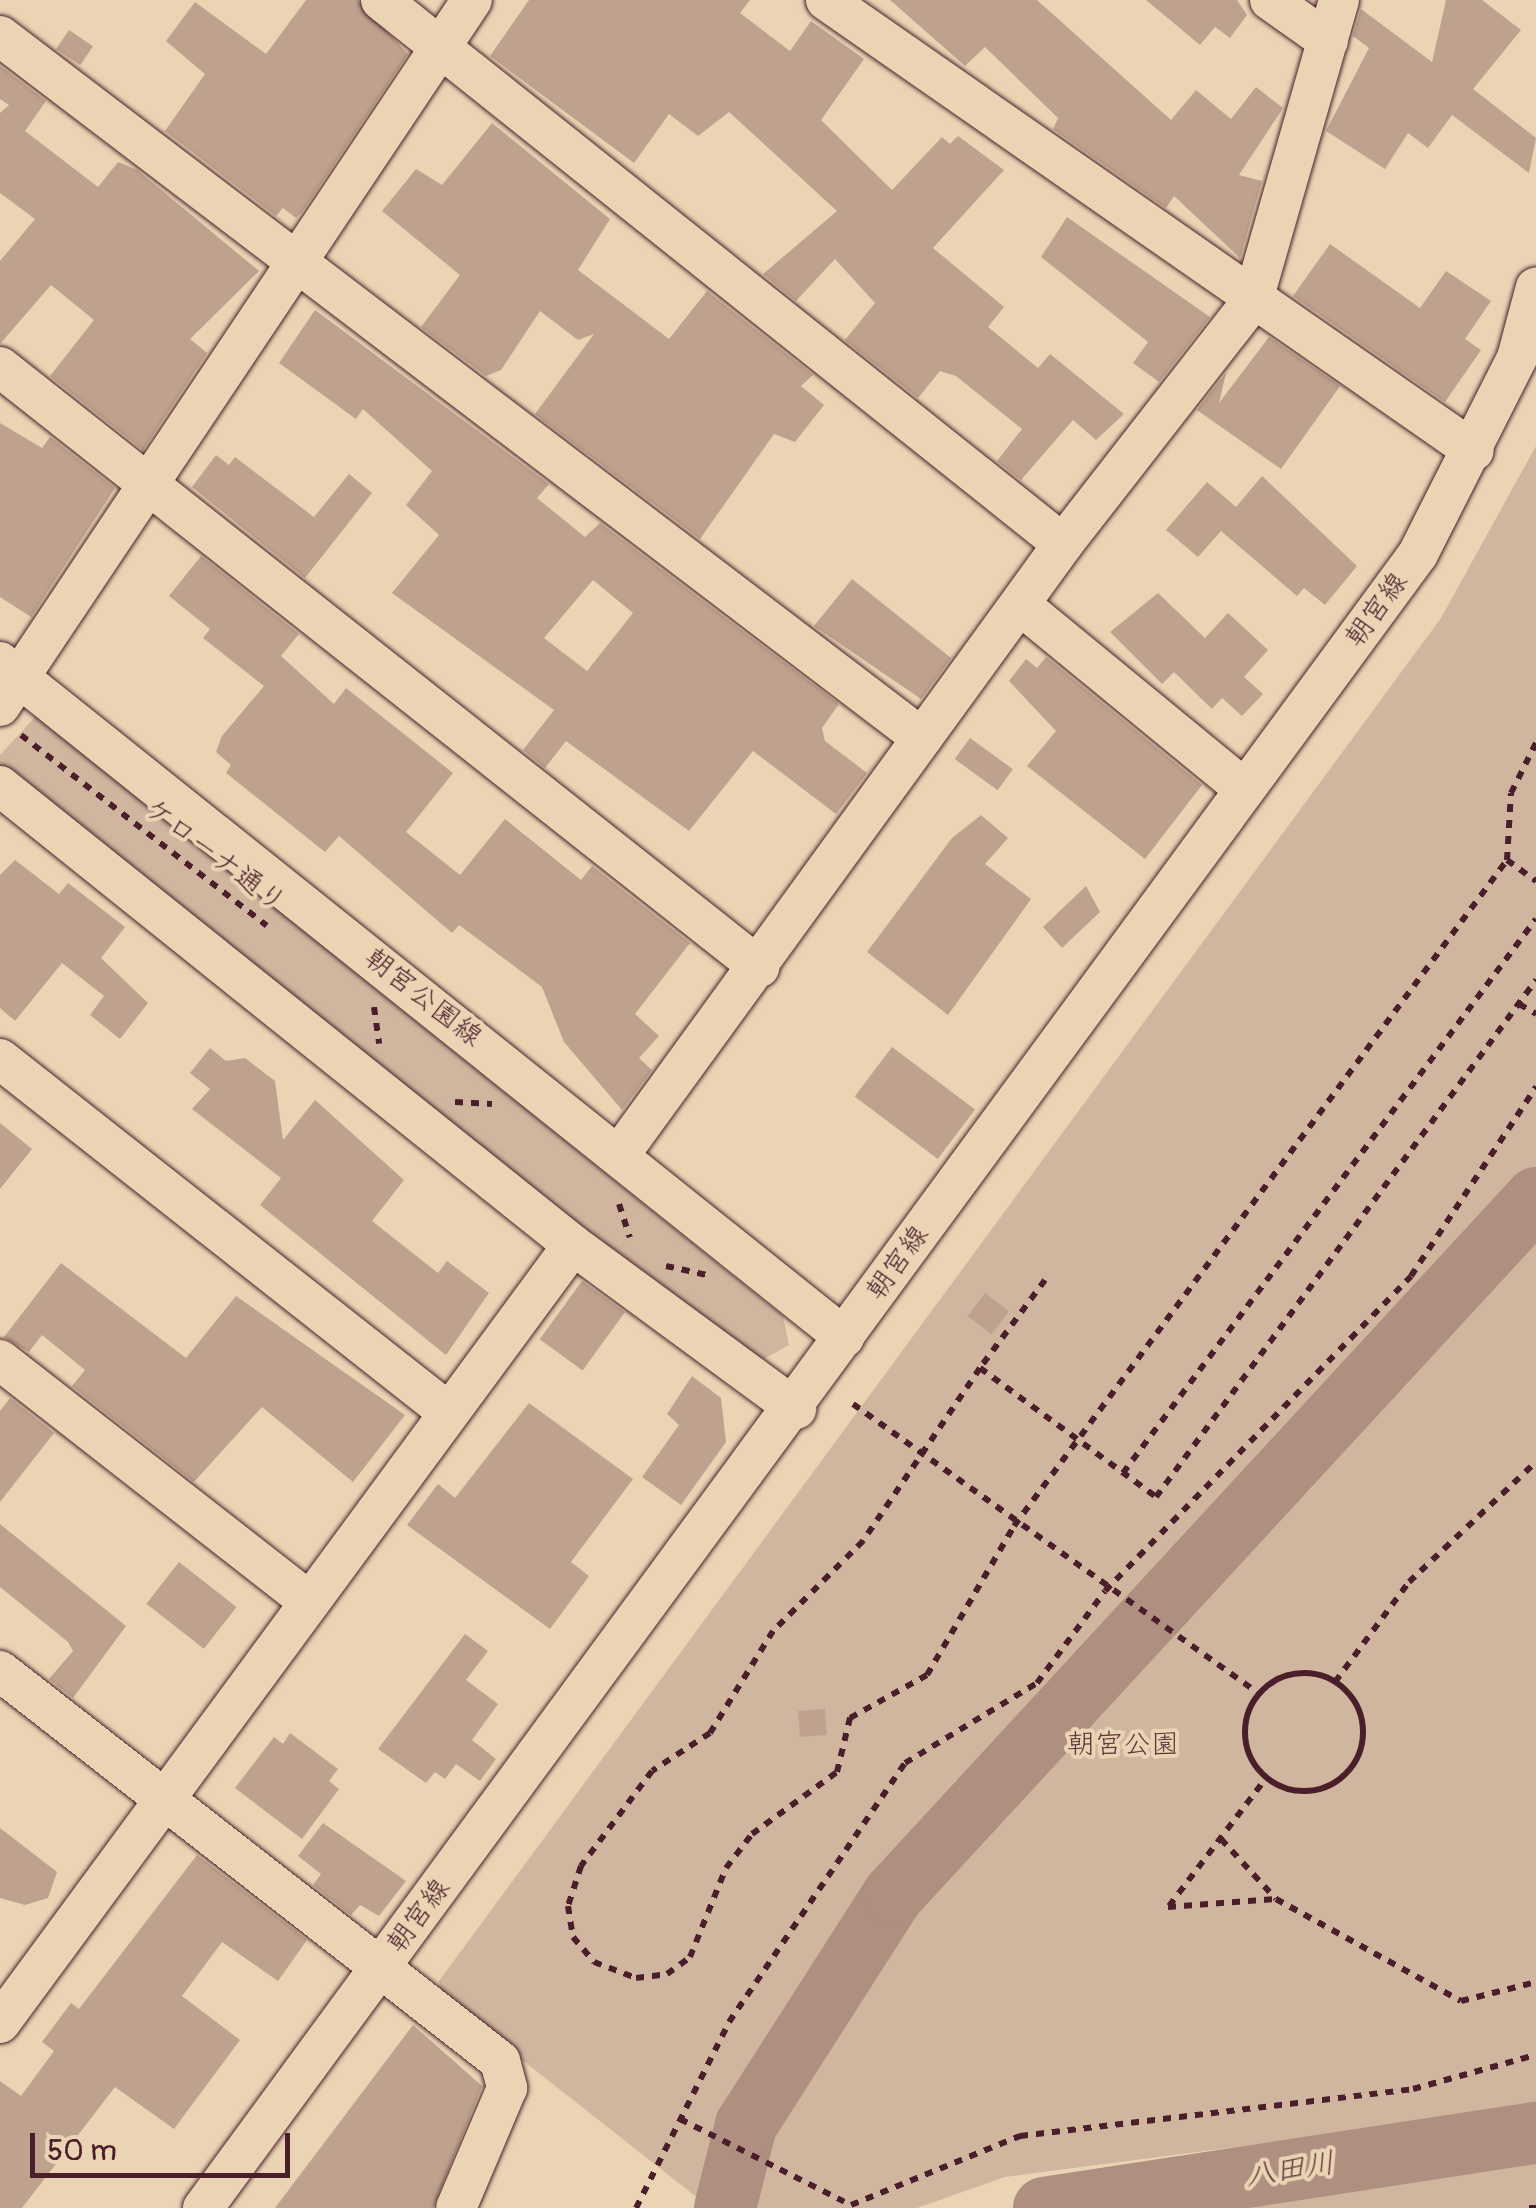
<!DOCTYPE html>
<html>
<head>
<meta charset="utf-8">
<style>
	body { margin:0 }
	#map { position:relative; width:1536px; height:2208px; overflow:hidden; background:#ebd4b4; font-family:Pangolin,"Klee One",sans-serif }
	div>[style] { position:absolute }
	[style*='--x'] { left:calc(var(--x)*1px); top:calc(var(--y)*1px); width:calc(var(--w)*1px); rotate:calc(var(--a)*1deg) }
	.green>* { inset:0; background:#d0b69e }
	.river>* { height:62px; margin:-31px; padding:0 31px; transform-origin:31px; border-radius:31px; background:#ae8f80 }
	.building>* { inset:0; background:#bea28e; transform-origin:0 0 }
	.path>* { height:6px; margin-top:-3px; transform-origin:0; background:repeating-linear-gradient(90deg,#4a1f2b 0 8px,transparent 0 16px) }
	.path>.ring { margin:-3px; padding:0; box-sizing:content-box; background:none; border:6px solid #4a1f2b; border-radius:50% }
	.roads { filter:drop-shadow(0 0 2px #4a1f2b) drop-shadow(0 0 2px #4a1f2b) }
	.minor>* { height:40px; margin:-20px; padding:0 20px; transform-origin:20px; border-radius:20px; background:#ebd4b4 }
	span { translate:-50% -50%; white-space:nowrap; text-align:center; line-height:1.15; -webkit-text-stroke:8px #ebd4b4; paint-order:stroke }
	.street-label { font-size:28px; color:#4a1f2b }
	.park-label { font-size:28px; color:#5e363c }
	.water-label { font-size:30px; color:#633b40; font-style:italic }
	.scale { position:absolute; left:30px; top:2133px; width:260px; height:45px; box-sizing:border-box; border:5px solid #4a1f2b; border-top:0; padding-left:12px; font-size:30px; line-height:35px; white-space:nowrap; color:#4a1f2b; -webkit-text-stroke:8px #ebd4b4; paint-order:stroke }
</style>
</head>
<body>
<div id="map">
	<div class="green">
		<i style="clip-path:polygon(1536px 446px,1536px 2108px,1005px 2177px,917px 2208px,726px 2208px,699px 2199px,441px 1996px,439px 1981px,1441px 618px)"></i>
		<i style="clip-path:polygon(36px 716px,783px 1316px,789px 1345px,755px 1364px,0 773px,0 755px)"></i>
		<i style="clip-path:polygon(1536px 2161px,1536px 2208px,1172px 2208px,1313px 2193px)"></i>
	</div>
	<div class="river">
		<i style="--x:725;--y:2208;--w:86;--a:-75.8"></i>
		<i style="--x:746;--y:2125;--w:274;--a:-57.4"></i>
		<i style="--x:894;--y:1894;--w:947;--a:-47.31"></i>
		<i style="--x:1044;--y:2208;--w:498;--a:-8.7"></i>
	</div>
	<div class="building">
		<i style="clip-path:polygon(306px 0,358px 0,408px 54px,302px 212px,296px 218px,283px 208px,276px 216px,165px 131px,205px 74px,166px 41px,195px 2px,266px 54px)"></i>
		<i style="clip-path:polygon(529px 0,750px 0,740px 13px,790px 51px,811px 21px,864px 59px,821px 120px,892px 190px,942px 137px,950px 144px,958px 136px,1004px 170px,933px 248px,1004px 307px,988px 327px,1038px 368px,1050px 354px,1124px 414px,1096px 440px,1073px 420px,1021px 480px,997px 461px,1022px 429px,956px 376px,940px 371px,918px 398px,845px 340px,875px 303px,835px 259px,796px 301px,763px 274px,837px 211px,729px 112px,698px 136px,669px 114px,634px 163px,490px 56px)"></i>
		<i style="clip-path:polygon(890px 0,1037px 0,1171px 120px,1196px 90px,1231px 119px,1256px 87px,1283px 108px,1239px 175px,1262px 181px,1240px 258px,1174px 196px,1166px 208px,1053px 129px,1058px 118px,985px 47px,965px 66px)"></i>
		<i style="clip-path:polygon(1146px 0,1237px 0,1247px 15px,1230px 38px,1215px 27px,1200px 45px)"></i>
		<i style="clip-path:polygon(1446px 0,1482px 0,1521px 30px,1473px 89px,1536px 138px,1529px 173px,1452px 115px,1428px 148px,1408px 133px,1385px 169px,1326px 131px,1369px 48px,1353px 36px,1361px 9px,1432px 62px)"></i>
		<i style="left:69px;top:30px;width:29px;height:23px;rotate:34deg"></i>
		<i style="clip-path:polygon(0 66px,46px 101px,25px 131px,98px 187px,118px 162px,137px 170px,259px 271px,190px 339px,207px 353px,143px 450px,50px 376px,94px 320px,51px 285px,0 344px,0 261px,35px 219px,0 193px,0 113px,9px 105px,0 99px)"></i>
		<i style="clip-path:polygon(492px 123px,610px 219px,578px 270px,669px 339px,707px 291px,813px 375px,801px 386px,824px 405px,795px 442px,774px 434px,700px 539px,535px 414px,594px 334px,578px 340px,540px 311px,501px 370px,486px 376px,421px 327px,460px 275px,382px 211px,416px 169px,442px 185px)"></i>
		<i style="clip-path:polygon(1067px 217px,1210px 317px,1159px 382px,1133px 363px,1148px 342px,1041px 257px)"></i>
		<i style="clip-path:polygon(1330px 244px,1420px 308px,1446px 271px,1491px 301px,1465px 339px,1481px 350px,1445px 402px,1293px 296px)"></i>
		<i style="clip-path:polygon(evenodd,315px 310px,549px 484px,537px 498px,585px 537px,600px 523px,839px 704px,822px 728px,825px 741px,867px 773px,836px 814px,753px 751px,689px 831px,566px 741px,545px 768px,523px 750px,554px 710px,392px 593px,439px 535px,406px 505px,432px 471px,363px 409px,356px 419px,279px 363px,315px 310px,593px 580px,633px 613px,587px 671px,544px 638px,593px 580px)"></i>
		<i style="clip-path:polygon(1269px 337px,1340px 386px,1281px 469px,1197px 410px,1226px 373px,1219px 403px)"></i>
		<i style="clip-path:polygon(0 423px,42px 448px,50px 437px,115px 488px,31px 617px,0 597px)"></i>
		<i style="clip-path:polygon(216px 455px,229px 465px,235px 457px,314px 517px,349px 474px,372px 493px,305px 578px,192px 487px)"></i>
		<i style="clip-path:polygon(1262px 476px,1357px 566px,1325px 605px,1304px 588px,1297px 596px,1221px 531px,1198px 557px,1166px 530px,1207px 482px,1236px 507px)"></i>
		<i style="clip-path:polygon(201px 556px,299px 634px,281px 656px,334px 704px,346px 688px,453px 773px,406px 832px,460px 875px,505px 819px,581px 880px,592px 866px,690px 943px,635px 1014px,659px 1036px,639px 1058px,652px 1070px,622px 1110px,564px 1042px,542px 987px,459px 925px,452px 933px,339px 836px,325px 852px,226px 773px,231px 765px,216px 752px,222px 736px,264px 686px,203px 638px,210px 629px,169px 596px)"></i>
		<i style="clip-path:polygon(852px 579px,951px 658px,921px 699px,814px 626px)"></i>
		<i style="clip-path:polygon(1158px 593px,1205px 638px,1228px 613px,1268px 650px,1244px 677px,1263px 694px,1242px 716px,1222px 698px,1212px 709px,1174px 672px,1162px 684px,1110px 632px)"></i>
		<i style="clip-path:polygon(1046px 657px,1202px 785px,1145px 859px,1027px 766px,1056px 731px,1009px 681px,1026px 659px,1037px 668px)"></i>
		<i style="left:970px;top:738px;width:53px;height:26px;rotate:36deg"></i>
		<i style="clip-path:polygon(981px 815px,1008px 838px,985px 864px,1031px 899px,948px 1015px,867px 952px,952px 838px)"></i>
		<i style="clip-path:polygon(15px 860px,59px 894px,68px 883px,125px 927px,101px 958px,148px 1003px,120px 1039px,90px 1015px,104px 996px,62px 963px,15px 1021px,0 1008px,0 875px)"></i>
		<i style="clip-path:polygon(1086px 886px,1100px 912px,1062px 948px,1043px 927px)"></i>
		<i style="left:892px;top:1047px;width:104px;height:62px;rotate:37deg"></i>
		<i style="clip-path:polygon(210px 1048px,226px 1061px,245px 1058px,275px 1081px,283px 1140px,315px 1100px,404px 1180px,372px 1221px,438px 1273px,447px 1261px,489px 1293px,446px 1355px,260px 1205px,281px 1178px,192px 1109px,210px 1089px,190px 1073px)"></i>
		<i style="clip-path:polygon(0 1123px,32px 1149px,0 1189px)"></i>
		<i style="clip-path:polygon(61px 1263px,186px 1358px,236px 1296px,405px 1415px,353px 1482px,262px 1407px,194px 1482px,72px 1386px,85px 1370px,42px 1335px,29px 1352px,4px 1337px)"></i>
		<i style="left:582px;top:1281px;width:53px;height:72px;rotate:36deg"></i>
		<i style="left:985px;top:1293px;width:30px;height:29px;rotate:37deg"></i>
		<i style="clip-path:polygon(692px 1376px,721px 1398px,726px 1442px,681px 1505px,642px 1477px,679px 1425px,667px 1414px)"></i>
		<i style="clip-path:polygon(10px 1398px,54px 1433px,0 1502px,0 1411px)"></i>
		<i style="clip-path:polygon(529px 1403px,633px 1479px,571px 1562px,589px 1576px,550px 1629px,407px 1525px,438px 1484px,455px 1498px)"></i>
		<i style="clip-path:polygon(0 1524px,126px 1626px,73px 1698px,49px 1679px,73px 1651px,68px 1642px,0 1587px)"></i>
		<i style="left:179px;top:1562px;width:73px;height:53px;rotate:38deg"></i>
		<i style="clip-path:polygon(465px 1634px,488px 1651px,466px 1680px,498px 1704px,472px 1740px,496px 1759px,480px 1781px,456px 1764px,445px 1779px,435px 1772px,426px 1783px,378px 1749px)"></i>
		<i style="left:825px;top:1709px;width:26px;height:27px;rotate:86deg"></i>
		<i style="clip-path:polygon(290px 1733px,338px 1769px,329px 1781px,339px 1789px,302px 1839px,235px 1788px,274px 1737px,283px 1744px)"></i>
		<i style="clip-path:polygon(323px 1823px,406px 1881px,379px 1916px,360px 1905px,351px 1915px,313px 1885px,321px 1874px,298px 1856px)"></i>
		<i style="clip-path:polygon(0 1828px,57px 1872px,48px 1898px,25px 1905px,0 1898px)"></i>
		<i style="clip-path:polygon(197px 1855px,307px 1940px,278px 1981px,222px 1942px,182px 1996px,240px 2040px,174px 2129px,115px 2087px,22px 2208px,0 2208px,0 2081px,21px 2096px,54px 2051px,42px 2042px,71px 2003px,79px 2009px)"></i>
		<i style="clip-path:polygon(413px 2025px,482px 2086px,433px 2208px,275px 2208px)"></i>
	</div>
	<div class="path">
		<i style="--x:21;--y:735;--w:311;--a:37.8"></i>
		<i style="--x:1507;--y:860;--w:36;--a:36"></i>
		<i style="--x:1519;--y:1004;--w:20;--a:30"></i>
		<i style="--x:374;--y:1007;--w:37;--a:82"></i>
		<i style="--x:455;--y:1102;--w:37;--a:3"></i>
		<i style="--x:619;--y:1204;--w:35;--a:72"></i>
		<i style="--x:666;--y:1266;--w:42;--a:12.4"></i>
		<i style="--x:1045;--y:1280;--w:109;--a:126.5"></i>
		<i style="--x:980;--y:1368;--w:218;--a:36.2"></i>
		<i style="--x:1156;--y:1497;--w:642;--a:-53.68"></i>
		<i style="--x:980;--y:1368;--w:209;--a:124.1"></i>
		<i style="--x:863;--y:1541;--w:127;--a:135"></i>
		<i style="--x:773;--y:1631;--w:120;--a:121.7"></i>
		<i style="--x:710;--y:1733;--w:69;--a:146.8"></i>
		<i style="--x:652;--y:1771;--w:119;--a:126.8"></i>
		<i style="--x:581;--y:1866;--w:42;--a:108"></i>
		<i style="--x:568;--y:1906;--w:31;--a:81"></i>
		<i style="--x:573;--y:1937;--w:33;--a:50"></i>
		<i style="--x:594;--y:1962;--w:45;--a:20.9"></i>
		<i style="--x:636;--y:1978;--w:31;--a:-7"></i>
		<i style="--x:667;--y:1974;--w:29;--a:-36"></i>
		<i style="--x:690;--y:1957;--w:96;--a:-68"></i>
		<i style="--x:726;--y:1868;--w:43;--a:-52.6"></i>
		<i style="--x:752;--y:1834;--w:105;--a:-36.1"></i>
		<i style="--x:837;--y:1772;--w:56;--a:-76.5"></i>
		<i style="--x:850;--y:1718;--w:88;--a:-29.2"></i>
		<i style="--x:927;--y:1675;--w:173;--a:-59.7"></i>
		<i style="--x:1014;--y:1526;--w:829;--a:-53.49"></i>
		<i style="--x:1507;--y:860;--w:67;--a:-86.6"></i>
		<i style="--x:1511;--y:793;--w:56;--a:-63.4"></i>
		<i style="--x:853;--y:1404;--w:500;--a:35.5"></i>
		<i style="--x:1123;--y:1473;--w:691;--a:-53.3"></i>
		<i class="ring" style="left:1245px;top:1673px;width:112px;height:112px"></i>
		<i style="--x:1335;--y:1682;--w:124;--a:-53.5"></i>
		<i style="--x:1409;--y:1582;--w:175;--a:-43.4"></i>
		<i style="--x:1221;--y:1839;--w:81;--a:47.5"></i>
		<i style="--x:1169;--y:1906;--w:162;--a:-52.8"></i>
		<i style="--x:1168;--y:1907;--w:108;--a:-4.2"></i>
		<i style="--x:1276;--y:1899;--w:211;--a:28.9"></i>
		<i style="--x:1461;--y:2001;--w:77;--a:-14.2"></i>
		<i style="--x:680;--y:2119;--w:191;--a:26.7"></i>
		<i style="--x:851;--y:2205;--w:183;--a:-22.2"></i>
		<i style="--x:1020;--y:2136;--w:396;--a:-6.8"></i>
		<i style="--x:1413;--y:2089;--w:128;--a:-15.5"></i>
		<i style="--x:636;--y:2208;--w:208;--a:-63.4"></i>
		<i style="--x:729;--y:2022;--w:313;--a:-55.8"></i>
		<i style="--x:905;--y:1763;--w:154;--a:-31.2"></i>
		<i style="--x:1037;--y:1683;--w:114;--a:-53.5"></i>
		<i style="--x:1105;--y:1591;--w:439;--a:-45.8"></i>
		<i style="--x:1411;--y:1276;--w:227;--a:-56.5"></i>
		<i style="--x:1529;--y:2208;--w:7;--a:0"></i>
	</div>
	<div class="roads">
		<div class="minor">
			<i style="--x:381;--y:0;--w:872;--a:38.58"></i>
			<i style="--x:826;--y:0;--w:789;--a:34.84"></i>
			<i style="--x:1270;--y:0;--w:71;--a:35.3"></i>
			<i style="--x:0;--y:36;--w:1159;--a:37.29"></i>
			<i style="--x:0;--y:367;--w:968;--a:38.33"></i>
			<i style="--x:1024;--y:608;--w:285;--a:39.4"></i>
			<i style="--x:0;--y:662;--w:1081;--a:38.65"></i>
			<i style="--x:0;--y:706;--w:849;--a:-56.24"></i>
			<i style="--x:0;--y:786;--w:734;--a:38.7"></i>
			<i style="--x:573;--y:1245;--w:277;--a:36.3"></i>
			<i style="--x:0;--y:1059;--w:570;--a:38.24"></i>
			<i style="--x:620;--y:1154;--w:754;--a:-54.01"></i>
			<i style="--x:1063;--y:544;--w:309;--a:-52.1"></i>
			<i style="--x:1253;--y:300;--w:312;--a:-74"></i>
			<i style="--x:0;--y:1360;--w:391;--a:38"></i>
			<i style="--x:0;--y:1671;--w:634;--a:37.95"></i>
			<i style="--x:500;--y:2061;--w:28;--a:75"></i>
			<i style="--x:507;--y:2088;--w:130;--a:113"></i>
			<i style="--x:0;--y:2023;--w:966;--a:-53.63"></i>
			<i style="--x:203;--y:2208;--w:2052;--a:-53.7"></i>
			<i style="--x:1418;--y:554;--w:220;--a:-63.2"></i>
			<i style="--x:1517;--y:358;--w:73;--a:-75"></i>
		</div>
	</div>
	<div class="street-label">
		<span style="left:1377px;top:610px;rotate:-54deg">朝宮線</span>
		<span style="left:215px;top:856px;rotate:37deg">ケローナ通り</span>
		<span style="left:423px;top:998px;rotate:38deg">朝宮公園線</span>
		<span style="left:898px;top:1263px;rotate:-54deg">朝宮線</span>
		<span style="left:419px;top:1916px;rotate:-53deg">朝宮線</span>
	</div>
	<div class="park-label">
		<span style="left:1123px;top:1745px">朝宮公園</span>
	</div>
	<div class="water-label">
		<span style="left:1290px;top:2170px;rotate:-9deg">八田川</span>
	</div>
	<div class="scale">50 m</div>
</div>
</body>
</html>
